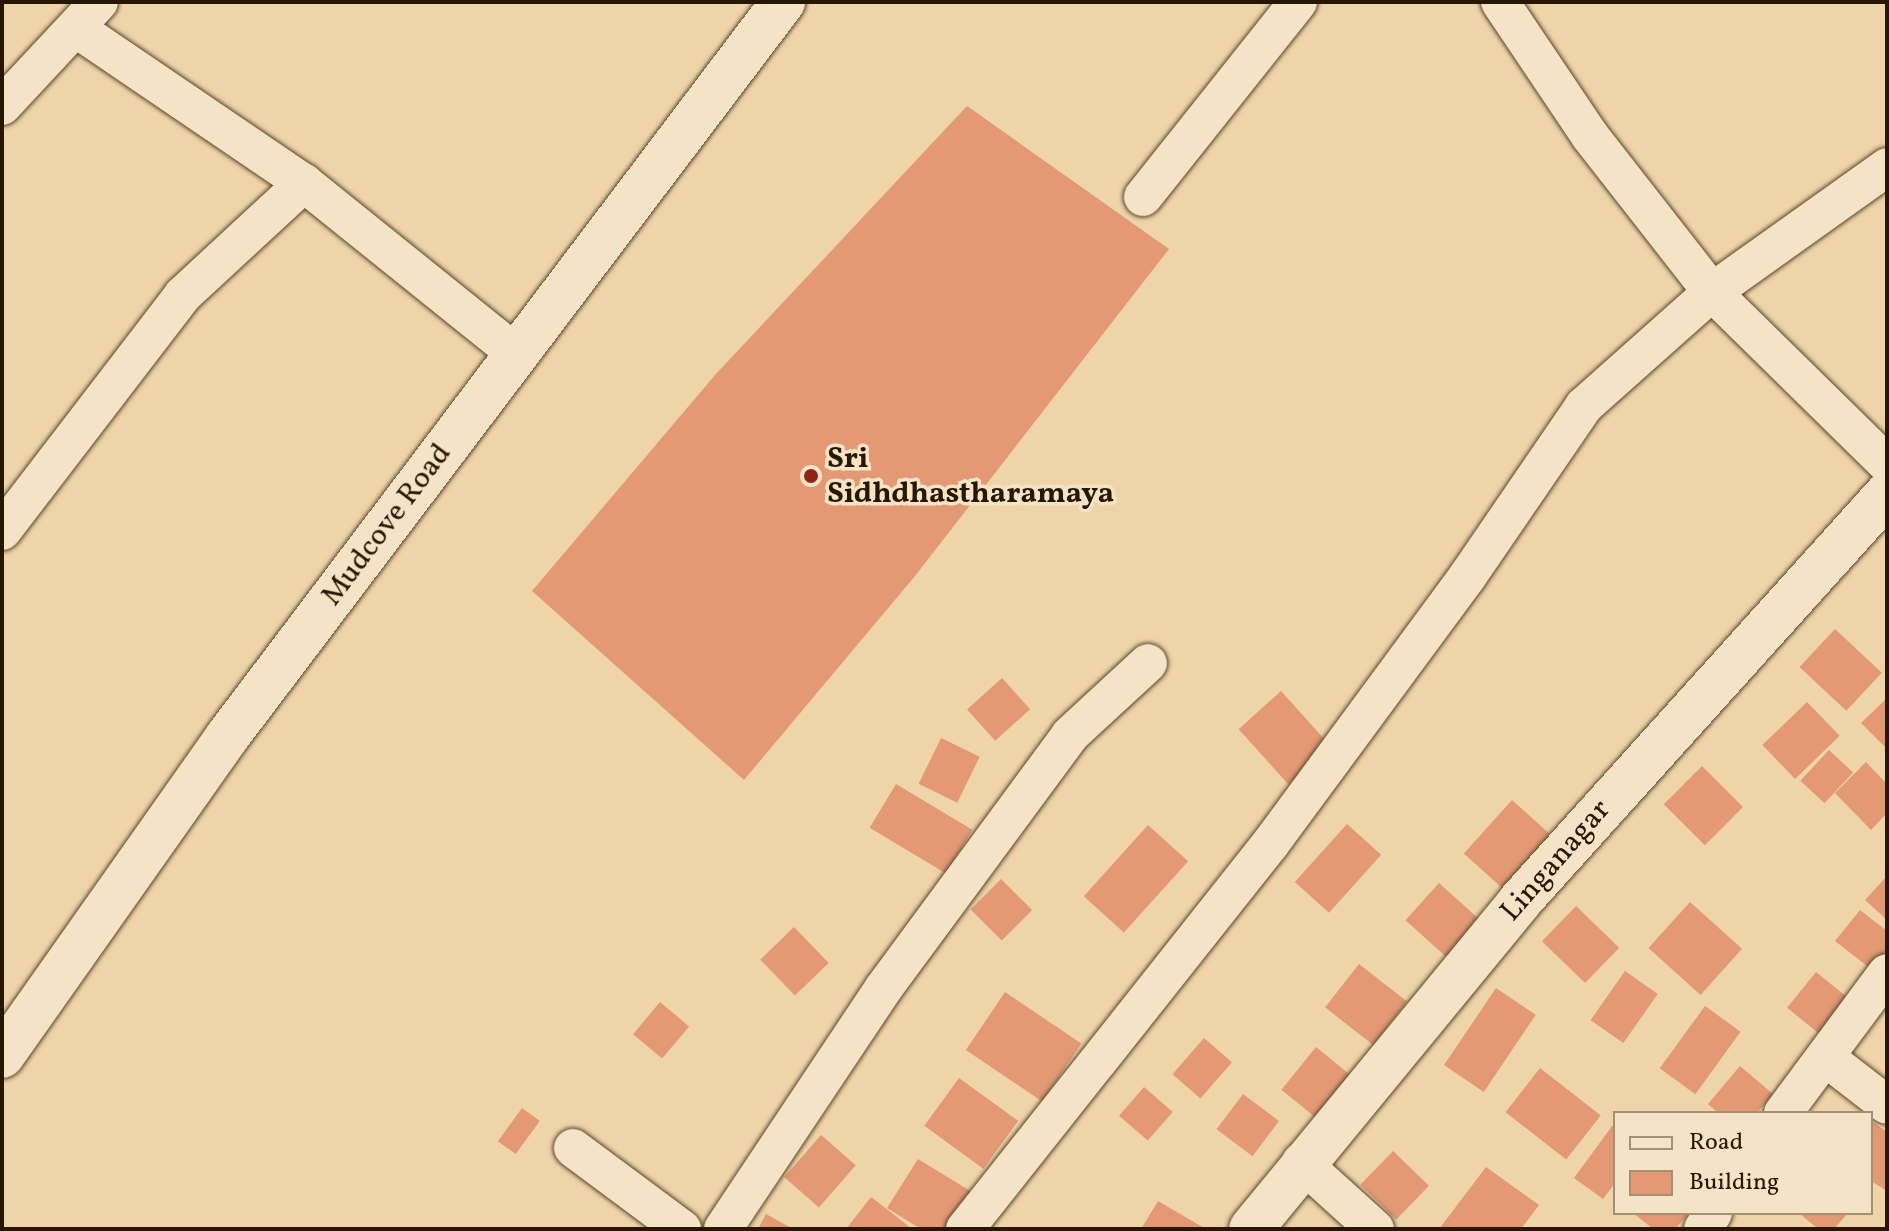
<!DOCTYPE html>
<html>
<head>
<meta charset="utf-8">
<style>
	body { margin:0 }
	#map { position:relative; width:1889px; height:1231px; overflow:hidden; background:#f0d4a9; font-family:Vollkorn,serif }
	div>[style] { position:absolute }
	[style*='--x'] { left:calc(var(--x)*1px); top:calc(var(--y)*1px); width:calc(var(--w)*1px); rotate:calc(var(--a)*1deg) }
	.building>* { inset:0; background:#e29974; transform-origin:0 0 }
	.roads { filter:drop-shadow(0 0 2px #59462a) drop-shadow(0 0 2px #59462a) }
	.minor>* { height:38px; margin:-19px; padding:0 19px; transform-origin:19px; border-radius:19px; background:#f5e3c7 }
	.tertiary>* { height:44px; margin:-22px; padding:0 22px; transform-origin:22px; border-radius:22px; background:#f5e3c7 }
	.dots>* { width:22px; height:22px; translate:-50% -50%; box-sizing:border-box; border:4px solid #f5e3c7; border-radius:50% }
	span { translate:-50% -50%; white-space:nowrap; text-align:center; line-height:1.15; -webkit-text-stroke:7px #f5e3c7; paint-order:stroke }
	.poi-label { font-size:30px; color:#271700; font-weight:700 }
	.left { translate:0 -50%; text-align:left }
	.street-label { font-size:30px; color:#271700 }
	.frame { position:absolute; inset:0; border:4px solid #271700; pointer-events:none }
	.legend { position:absolute; left:1613px; top:1111px; width:260px; height:104px; box-sizing:border-box; background:#f5e3c7; border:2px solid #a39177; margin:0; padding:10px 14px; list-style:none; font-size:24px; color:#271700 }
	.legend li { display:flex; align-items:center; gap:16px; height:40px }
	.legend b { width:40px; border:2px solid #a39177 }
</style>
</head>
<body>
<div id="map">
	<div class="building">
		<i style="clip-path:polygon(967px 106px,1169px 249px,915px 576px,744px 780px,532px 591px,715px 375px)"></i>
		<i style="left:1835px;top:629px;width:64px;height:52px;rotate:43deg"></i>
		<i style="left:1002px;top:678px;width:42px;height:47px;rotate:48deg"></i>
		<i style="left:1281px;top:691px;width:74px;height:57px;rotate:48deg"></i>
		<i style="clip-path:polygon(1887px 698px,1887px 749px,1861px 723px)"></i>
		<i style="left:1807px;top:702px;width:47px;height:62px;rotate:46deg"></i>
		<i style="left:941px;top:738px;width:43px;height:51px;rotate:26deg"></i>
		<i style="left:1829px;top:750px;width:33px;height:42px;rotate:43deg"></i>
		<i style="clip-path:polygon(1866px 762px,1887px 784px,1887px 813px,1871px 830px,1835px 793px)"></i>
		<i style="left:1702px;top:766px;width:58px;height:54px;rotate:45deg"></i>
		<i style="left:896px;top:784px;width:89px;height:51px;rotate:31deg"></i>
		<i style="left:1512px;top:800px;width:59px;height:72px;rotate:42deg"></i>
		<i style="left:1347px;top:824px;width:46px;height:78px;rotate:42deg"></i>
		<i style="left:1148px;top:825px;width:54px;height:96px;rotate:42deg"></i>
		<i style="clip-path:polygon(1887px 876px,1887px 920px,1865px 900px)"></i>
		<i style="left:1001px;top:879px;width:44px;height:43px;rotate:45deg"></i>
		<i style="left:1439px;top:883px;width:59px;height:50px;rotate:42deg"></i>
		<i style="left:1690px;top:902px;width:70px;height:62px;rotate:42deg"></i>
		<i style="left:1576px;top:906px;width:60px;height:49px;rotate:44deg"></i>
		<i style="clip-path:polygon(1860px 910px,1887px 931px,1887px 949px,1871px 969px,1835px 941px)"></i>
		<i style="left:794px;top:927px;width:50px;height:47px;rotate:46deg"></i>
		<i style="left:1359px;top:964px;width:61px;height:55px;rotate:38deg"></i>
		<i style="left:1625px;top:971px;width:40px;height:60px;rotate:35deg"></i>
		<i style="left:1816px;top:972px;width:49px;height:46px;rotate:39deg"></i>
		<i style="left:1496px;top:988px;width:48px;height:93px;rotate:34deg"></i>
		<i style="left:1005px;top:992px;width:92px;height:70px;rotate:34deg"></i>
		<i style="left:660px;top:1002px;width:38px;height:42px;rotate:40deg"></i>
		<i style="left:1705px;top:1006px;width:44px;height:77px;rotate:36deg"></i>
		<i style="left:1204px;top:1038px;width:37px;height:48px;rotate:41deg"></i>
		<i style="left:1316px;top:1047px;width:48px;height:55px;rotate:39deg"></i>
		<i style="clip-path:polygon(1740px 1066px,1773px 1094px,1757px 1113px,1718px 1113px,1708px 1104px)"></i>
		<i style="left:1540px;top:1068px;width:77px;height:56px;rotate:38deg"></i>
		<i style="left:959px;top:1078px;width:73px;height:59px;rotate:36deg"></i>
		<i style="left:1144px;top:1087px;width:38px;height:38px;rotate:41deg"></i>
		<i style="left:1243px;top:1094px;width:45px;height:44px;rotate:37deg"></i>
		<i style="left:522px;top:1108px;width:22px;height:41px;rotate:36deg"></i>
		<i style="clip-path:polygon(1871px 1121px,1887px 1132px,1887px 1191px,1871px 1181px)"></i>
		<i style="clip-path:polygon(1615px 1122px,1615px 1183px,1603px 1199px,1574px 1178px)"></i>
		<i style="left:821px;top:1135px;width:46px;height:56px;rotate:41deg"></i>
		<i style="left:1393px;top:1151px;width:50px;height:47px;rotate:44deg"></i>
		<i style="clip-path:polygon(918px 1159px,972px 1192px,949px 1229px,921px 1229px,887px 1208px)"></i>
		<i style="clip-path:polygon(1486px 1167px,1539px 1205px,1521px 1229px,1439px 1229px)"></i>
		<i style="clip-path:polygon(871px 1197px,888px 1210px,912px 1229px,846px 1229px)"></i>
		<i style="clip-path:polygon(1158px 1201px,1206px 1229px,1141px 1229px)"></i>
		<i style="clip-path:polygon(1633px 1213px,1689px 1213px,1675px 1229px,1653px 1229px)"></i>
		<i style="clip-path:polygon(1799px 1213px,1848px 1213px,1834px 1229px,1818px 1229px)"></i>
		<i style="clip-path:polygon(766px 1214px,793px 1229px,758px 1229px)"></i>
	</div>
	<div class="roads">
		<div class="minor">
			<i style="--x:1500;--y:2;--w:161;--a:56.1"></i>
			<i style="--x:1590;--y:136;--w:198;--a:52"></i>
			<i style="--x:1712;--y:292;--w:245;--a:44.5"></i>
			<i style="--x:77;--y:29;--w:274;--a:34.2"></i>
			<i style="--x:304;--y:183;--w:273;--a:38.8"></i>
			<i style="--x:2;--y:106;--w:142;--a:-47"></i>
			<i style="--x:1143;--y:197;--w:249;--a:-51.5"></i>
			<i style="--x:2;--y:531;--w:297;--a:-52.5"></i>
			<i style="--x:183;--y:295;--w:165;--a:-42.8"></i>
			<i style="--x:1825;--y:1057;--w:78;--a:37.7"></i>
			<i style="--x:1783;--y:1113;--w:174;--a:-53.4"></i>
			<i style="--x:573;--y:1148;--w:136;--a:36.6"></i>
			<i style="--x:1301;--y:1162;--w:100;--a:42.2"></i>
			<i style="--x:723;--y:1229;--w:288;--a:-56.3"></i>
			<i style="--x:883;--y:989;--w:315;--a:-53.6"></i>
			<i style="--x:1070;--y:735;--w:106;--a:-42.7"></i>
			<i style="--x:965;--y:1229;--w:493;--a:-51.6"></i>
			<i style="--x:1271;--y:843;--w:330;--a:-53.6"></i>
			<i style="--x:1467;--y:577;--w:207;--a:-55.6"></i>
			<i style="--x:1584;--y:406;--w:171;--a:-41.7"></i>
			<i style="--x:1712;--y:292;--w:215;--a:-35.5"></i>
			<i style="--x:1703;--y:1229;--w:19;--a:-58"></i>
		</div>
		<div class="tertiary">
			<i style="--x:2;--y:1056;--w:390;--a:-54.8"></i>
			<i style="--x:227;--y:737;--w:922;--a:-52.89"></i>
			<i style="--x:1251;--y:1229;--w:424;--a:-50.6"></i>
			<i style="--x:1520;--y:901;--w:548;--a:-47.96"></i>
		</div>
	</div>
	<div class="dots">
		<i style="left:811px;top:476px;background:#8f2418"></i>
	</div>
	<div class="poi-label">
		<span class="left" style="left:827px;top:476px">Sri<br>Sidhdhastharamaya</span>
	</div>
	<div class="street-label">
		<span style="left:387px;top:525px;rotate:-53deg">Mudcove Road</span>
		<span style="left:1556px;top:861px;rotate:-49deg">Linganagar</span>
	</div>
	<div class="frame"></div>
	<ul class="legend">
	<li><b style="height:10px;background:#f5e3c7"></b>Road</li>
	<li><b style="height:22px;background:#e29974"></b>Building</li>
	</ul>
</div>
</body>
</html>
